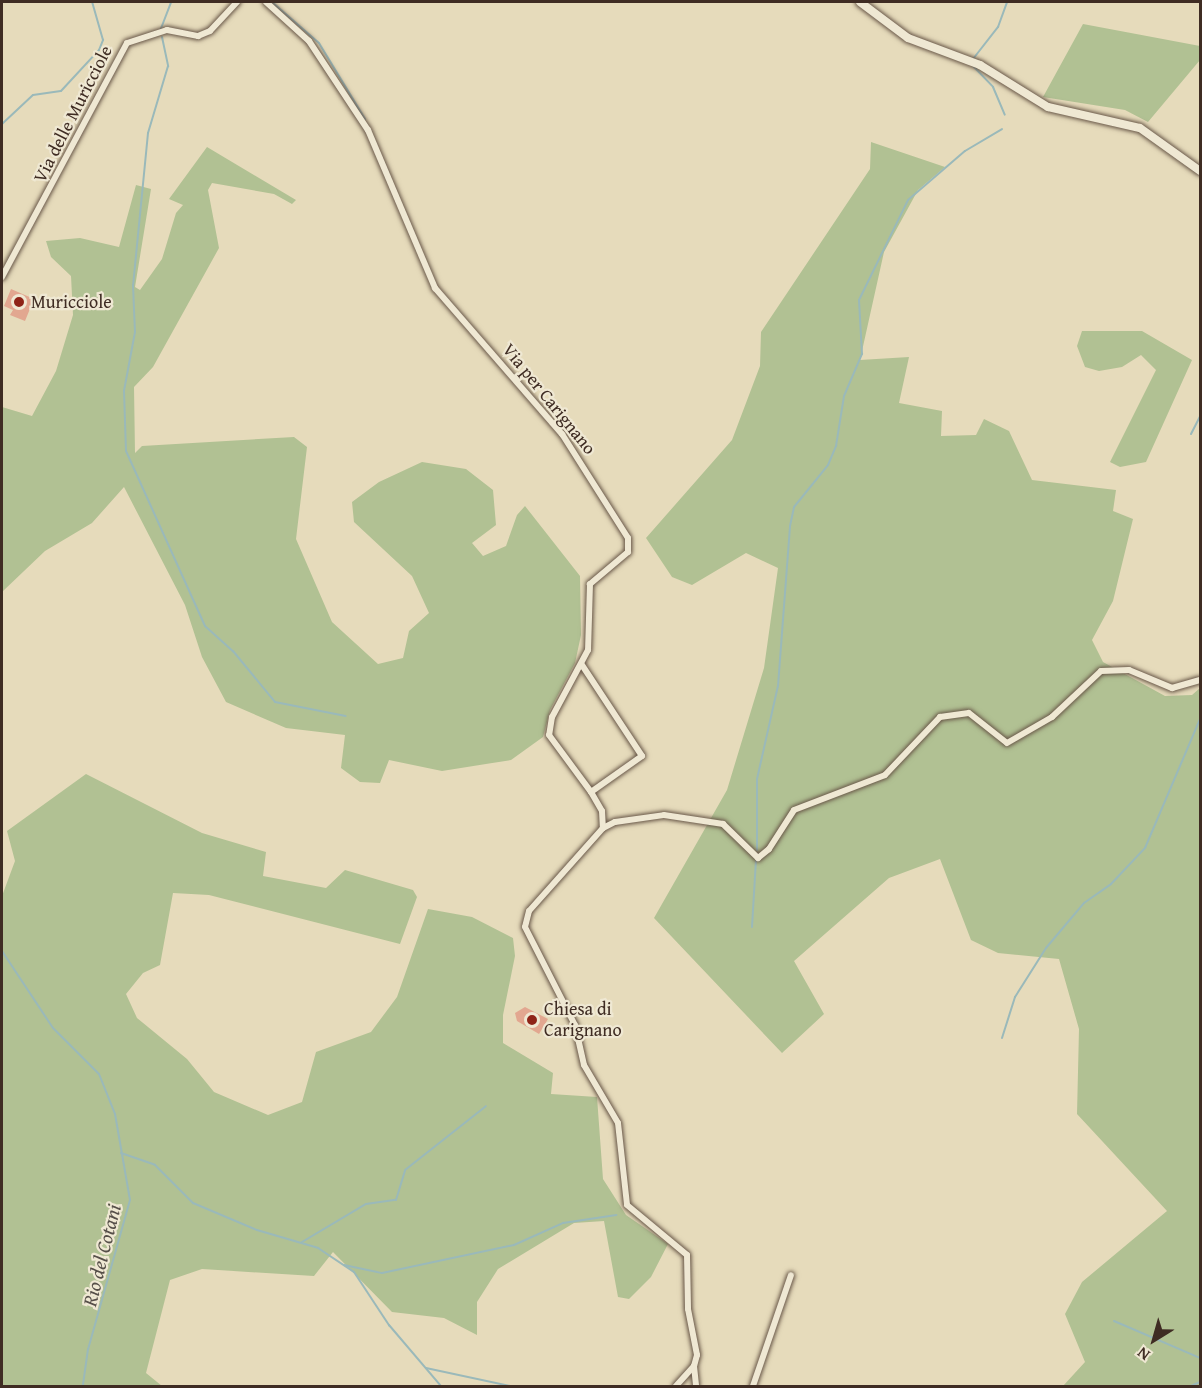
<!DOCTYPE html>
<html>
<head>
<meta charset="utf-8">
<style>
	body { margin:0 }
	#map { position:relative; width:1202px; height:1388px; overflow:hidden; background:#e6dbbb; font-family:"Gentium Book Plus",serif }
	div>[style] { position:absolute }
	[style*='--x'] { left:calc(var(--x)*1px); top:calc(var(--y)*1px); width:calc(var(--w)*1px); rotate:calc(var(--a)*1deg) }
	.green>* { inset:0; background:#b1c193 }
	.stream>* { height:2px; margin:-1px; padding:0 1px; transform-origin:1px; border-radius:1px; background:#9ab9ba }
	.building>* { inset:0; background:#e2a790 }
	.roads { filter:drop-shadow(0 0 2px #695849) drop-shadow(0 0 2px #695849) }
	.street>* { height:6px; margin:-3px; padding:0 3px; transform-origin:3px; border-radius:3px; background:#efe8d3 }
	.secondary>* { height:8px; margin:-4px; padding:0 4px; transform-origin:4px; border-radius:4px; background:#efe8d3 }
	.dots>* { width:16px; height:16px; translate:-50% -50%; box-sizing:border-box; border:3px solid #efe8d3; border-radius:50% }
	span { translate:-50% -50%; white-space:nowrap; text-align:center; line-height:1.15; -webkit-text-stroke:4.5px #efe8d3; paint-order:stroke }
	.street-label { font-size:18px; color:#3f2c23 }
	.poi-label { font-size:18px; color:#3f2c23 }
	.left { translate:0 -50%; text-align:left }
	.water-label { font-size:20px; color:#564f49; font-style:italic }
	.frame { position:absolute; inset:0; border:3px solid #3f2c23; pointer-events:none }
	.north { position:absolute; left:1124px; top:1310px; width:60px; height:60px; -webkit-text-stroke:4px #efe8d3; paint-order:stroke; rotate:217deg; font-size:16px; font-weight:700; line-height:24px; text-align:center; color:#3f2c23 }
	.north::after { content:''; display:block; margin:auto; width:21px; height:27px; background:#3f2c23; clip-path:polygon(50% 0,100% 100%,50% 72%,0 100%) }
</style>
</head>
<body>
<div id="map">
	<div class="green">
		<i style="clip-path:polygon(1083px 24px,1200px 46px,1200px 60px,1148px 122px,1125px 110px,1043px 97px)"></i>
		<i style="clip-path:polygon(871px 142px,945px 167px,918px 190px,884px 252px,860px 360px,909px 357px,899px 403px,942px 411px,941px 436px,976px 435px,984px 419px,1009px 431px,1032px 480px,1116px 490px,1113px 511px,1133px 519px,1113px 601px,1092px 640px,1103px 662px,1165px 696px,1192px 695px,1200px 688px,1200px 1386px,1063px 1386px,1085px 1362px,1065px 1314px,1082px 1282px,1167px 1211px,1077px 1114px,1079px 1029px,1059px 959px,998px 953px,971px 940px,940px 859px,889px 878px,794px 961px,824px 1014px,782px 1053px,654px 918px,727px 790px,764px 668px,778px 568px,746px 553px,692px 585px,672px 577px,646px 538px,732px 440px,760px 366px,761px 332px,870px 169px)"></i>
		<i style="clip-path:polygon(207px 147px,296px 200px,292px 204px,274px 194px,212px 183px,208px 190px,219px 248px,153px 367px,134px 387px,135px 453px,142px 446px,294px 437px,307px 447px,296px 539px,332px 622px,378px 664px,403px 658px,409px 631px,429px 613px,412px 576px,354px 522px,352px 502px,379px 482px,422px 462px,466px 469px,493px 490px,496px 525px,472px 543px,483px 556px,506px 546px,517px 515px,525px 506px,580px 576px,581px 635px,575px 663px,550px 710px,543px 737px,511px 760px,442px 771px,389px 760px,380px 783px,360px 782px,341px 768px,345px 735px,286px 728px,226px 702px,202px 657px,185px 605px,124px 487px,92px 523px,45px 551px,2px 592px,2px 407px,32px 416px,56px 371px,73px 315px,71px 276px,51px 257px,46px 241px,80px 238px,119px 247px,136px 185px,151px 189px,135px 287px,140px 290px,162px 259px,176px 213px,183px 205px,169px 199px)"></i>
		<i style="clip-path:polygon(1082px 331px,1142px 331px,1192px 360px,1146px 462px,1120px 467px,1110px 462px,1156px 370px,1141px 355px,1122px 367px,1099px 371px,1085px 367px,1077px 346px)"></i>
		<i style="clip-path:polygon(86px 774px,202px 833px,266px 852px,263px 876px,326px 888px,345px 870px,413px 890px,417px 897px,400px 944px,209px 895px,173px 893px,160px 965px,143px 973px,126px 994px,137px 1018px,187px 1059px,214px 1092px,268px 1115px,302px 1102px,316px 1052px,371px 1032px,397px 997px,428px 909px,472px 917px,513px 938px,515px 956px,503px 1015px,503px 1043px,553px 1073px,551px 1094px,597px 1097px,603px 1179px,626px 1215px,668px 1244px,651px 1277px,629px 1299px,618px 1297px,604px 1221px,574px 1223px,498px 1269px,477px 1302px,477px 1335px,444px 1318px,392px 1312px,333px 1252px,314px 1276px,202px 1269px,170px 1280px,146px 1373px,162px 1386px,2px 1386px,2px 896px,15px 861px,7px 831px)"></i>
	</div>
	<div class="stream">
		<i style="--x:272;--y:2;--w:62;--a:41.1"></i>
		<i style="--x:319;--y:43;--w:89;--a:58.8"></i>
		<i style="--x:160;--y:31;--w:31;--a:-69"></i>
		<i style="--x:162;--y:37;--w:30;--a:78"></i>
		<i style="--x:168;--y:66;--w:70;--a:106.6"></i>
		<i style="--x:148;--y:133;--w:153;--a:95.6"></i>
		<i style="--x:133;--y:285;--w:47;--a:87.6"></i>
		<i style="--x:135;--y:332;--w:60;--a:100.6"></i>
		<i style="--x:124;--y:391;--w:60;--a:88.1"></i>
		<i style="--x:126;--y:451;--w:192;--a:65.7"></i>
		<i style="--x:205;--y:626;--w:38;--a:42"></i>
		<i style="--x:233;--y:651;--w:66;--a:50.5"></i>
		<i style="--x:275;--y:702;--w:72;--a:11.2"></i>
		<i style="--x:973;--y:59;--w:41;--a:-52"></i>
		<i style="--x:998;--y:27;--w:27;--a:-70"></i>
		<i style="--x:973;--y:66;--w:29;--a:46"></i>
		<i style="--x:993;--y:87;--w:30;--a:67"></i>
		<i style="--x:2;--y:124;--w:42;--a:-43.1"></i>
		<i style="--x:33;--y:95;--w:28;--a:-8"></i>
		<i style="--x:61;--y:91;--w:56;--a:-47.2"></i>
		<i style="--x:99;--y:50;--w:11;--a:-68"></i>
		<i style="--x:103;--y:40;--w:40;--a:-106"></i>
		<i style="--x:1191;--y:434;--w:20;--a:-63"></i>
		<i style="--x:757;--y:850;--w:71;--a:-90"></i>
		<i style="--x:757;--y:779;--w:95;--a:-77.3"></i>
		<i style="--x:778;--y:686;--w:160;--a:-85.7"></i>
		<i style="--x:790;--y:526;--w:19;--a:-78"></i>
		<i style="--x:794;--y:507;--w:54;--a:-51"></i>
		<i style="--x:828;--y:465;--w:21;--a:-67"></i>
		<i style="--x:836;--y:446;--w:51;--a:-80.9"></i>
		<i style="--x:844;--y:396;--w:46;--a:-66.8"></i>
		<i style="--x:862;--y:354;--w:54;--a:-93.2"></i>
		<i style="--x:859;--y:300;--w:111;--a:-63.9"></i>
		<i style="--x:908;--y:200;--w:75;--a:-40.7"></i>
		<i style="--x:965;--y:151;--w:43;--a:-30.7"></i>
		<i style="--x:752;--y:927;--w:67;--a:-86.6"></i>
		<i style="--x:2;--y:951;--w:92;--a:56.5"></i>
		<i style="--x:53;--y:1028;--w:65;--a:45"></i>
		<i style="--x:99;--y:1074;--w:43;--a:68.2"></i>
		<i style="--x:115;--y:1114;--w:87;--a:80.1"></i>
		<i style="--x:130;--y:1200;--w:155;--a:105.7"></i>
		<i style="--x:88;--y:1349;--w:37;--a:98"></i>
		<i style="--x:1002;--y:1038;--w:43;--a:-72.4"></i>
		<i style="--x:1015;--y:997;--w:58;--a:-57.7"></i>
		<i style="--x:1046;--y:948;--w:59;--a:-49.8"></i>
		<i style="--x:1084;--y:903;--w:33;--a:-35"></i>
		<i style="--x:1111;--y:884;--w:50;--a:-46.6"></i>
		<i style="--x:1145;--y:848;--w:140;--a:-66.9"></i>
		<i style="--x:121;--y:1153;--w:36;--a:19"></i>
		<i style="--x:155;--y:1165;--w:54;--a:45"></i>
		<i style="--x:193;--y:1203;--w:69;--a:22.9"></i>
		<i style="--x:257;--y:1230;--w:64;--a:16.4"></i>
		<i style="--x:318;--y:1248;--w:43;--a:33.7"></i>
		<i style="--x:354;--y:1272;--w:64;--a:56.6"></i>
		<i style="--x:389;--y:1325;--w:80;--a:49.6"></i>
		<i style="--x:302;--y:1242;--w:74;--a:-30.7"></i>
		<i style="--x:366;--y:1204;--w:30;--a:-8"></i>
		<i style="--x:396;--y:1200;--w:31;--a:-73"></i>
		<i style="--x:405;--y:1170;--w:103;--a:-38.3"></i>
		<i style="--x:344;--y:1265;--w:39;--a:12"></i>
		<i style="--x:382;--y:1273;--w:135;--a:-12"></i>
		<i style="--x:514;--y:1245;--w:54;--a:-24.2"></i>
		<i style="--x:563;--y:1223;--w:54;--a:-8.6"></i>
		<i style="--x:1114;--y:1321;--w:94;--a:23.3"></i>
		<i style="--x:426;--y:1368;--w:86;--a:12.1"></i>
		<i style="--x:1191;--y:1386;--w:10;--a:-24"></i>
	</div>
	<div class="building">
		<i style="clip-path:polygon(11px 289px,34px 299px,25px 321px,10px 315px,13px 310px,4px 306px)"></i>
		<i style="clip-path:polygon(525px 1007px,548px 1019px,539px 1034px,517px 1021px,515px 1013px)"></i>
	</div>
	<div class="roads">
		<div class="street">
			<i style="--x:266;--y:2;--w:58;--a:42.2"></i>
			<i style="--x:309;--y:41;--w:107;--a:56.5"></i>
			<i style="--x:368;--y:130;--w:172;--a:67"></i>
			<i style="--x:435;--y:288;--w:194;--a:49"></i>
			<i style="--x:562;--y:434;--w:123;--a:57.6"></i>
			<i style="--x:628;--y:538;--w:14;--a:90"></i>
			<i style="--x:628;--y:552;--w:50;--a:139.9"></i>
			<i style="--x:590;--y:584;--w:66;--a:91.7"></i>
			<i style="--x:588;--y:650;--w:76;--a:118.2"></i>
			<i style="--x:552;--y:717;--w:18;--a:99"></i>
			<i style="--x:549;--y:735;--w:71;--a:53.6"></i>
			<i style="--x:591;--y:792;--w:22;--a:60"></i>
			<i style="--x:602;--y:811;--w:17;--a:87"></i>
			<i style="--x:603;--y:828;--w:111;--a:131.7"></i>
			<i style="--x:529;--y:911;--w:16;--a:104"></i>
			<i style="--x:525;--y:927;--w:110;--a:63"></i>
			<i style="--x:575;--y:1025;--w:41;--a:77.3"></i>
			<i style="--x:584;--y:1065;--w:67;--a:59.6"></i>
			<i style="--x:618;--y:1123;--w:82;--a:83.7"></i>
			<i style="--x:627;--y:1205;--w:78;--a:39.8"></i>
			<i style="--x:687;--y:1255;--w:54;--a:88.9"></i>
			<i style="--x:688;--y:1309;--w:47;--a:78.9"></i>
			<i style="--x:697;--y:1355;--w:11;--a:105"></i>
			<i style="--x:694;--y:1366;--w:27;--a:132"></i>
			<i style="--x:2;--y:277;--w:265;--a:-61.9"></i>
			<i style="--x:127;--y:43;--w:42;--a:-18"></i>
			<i style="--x:167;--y:30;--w:32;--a:11"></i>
			<i style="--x:198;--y:36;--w:13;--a:-23"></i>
			<i style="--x:210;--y:31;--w:40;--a:-47"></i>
			<i style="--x:582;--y:665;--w:109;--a:56.6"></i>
			<i style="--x:642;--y:756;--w:62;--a:144.8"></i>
			<i style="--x:603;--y:828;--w:13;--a:-27"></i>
			<i style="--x:615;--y:822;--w:49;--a:-8.1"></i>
			<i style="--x:664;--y:815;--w:60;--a:8.7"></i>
			<i style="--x:723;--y:824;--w:49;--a:44.2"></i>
			<i style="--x:758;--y:858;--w:14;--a:-39"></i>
			<i style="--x:769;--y:849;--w:46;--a:-57.3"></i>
			<i style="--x:794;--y:810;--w:97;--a:-21"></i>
			<i style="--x:885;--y:775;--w:80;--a:-46.5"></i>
			<i style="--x:940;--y:717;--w:29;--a:-8"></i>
			<i style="--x:969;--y:713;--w:48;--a:38.3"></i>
			<i style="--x:1007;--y:743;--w:52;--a:-30"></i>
			<i style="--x:1052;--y:717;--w:67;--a:-43.2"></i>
			<i style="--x:1101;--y:671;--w:28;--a:-2"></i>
			<i style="--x:1129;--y:670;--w:47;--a:22.7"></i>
			<i style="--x:1172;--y:688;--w:29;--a:-16"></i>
			<i style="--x:694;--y:1366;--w:20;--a:84"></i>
			<i style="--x:753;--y:1386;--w:117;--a:-71.1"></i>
		</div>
		<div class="secondary">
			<i style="--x:860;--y:2;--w:60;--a:36.9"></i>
			<i style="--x:908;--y:38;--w:77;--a:20.6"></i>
			<i style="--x:980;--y:65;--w:80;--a:31.7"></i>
			<i style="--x:1048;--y:107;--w:94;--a:12.9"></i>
			<i style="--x:1140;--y:128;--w:74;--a:35.6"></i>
		</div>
	</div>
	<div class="dots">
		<i style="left:19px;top:302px;background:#8f2418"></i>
		<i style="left:532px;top:1020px;background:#8f2418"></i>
	</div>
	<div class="street-label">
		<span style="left:73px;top:114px;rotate:-63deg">Via delle Muricciole</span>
		<span style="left:549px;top:399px;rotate:51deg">Via per Carignano</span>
	</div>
	<div class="poi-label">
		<span class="left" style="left:31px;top:302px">Muricciole</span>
		<span class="left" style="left:544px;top:1020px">Chiesa di<br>Carignano</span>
	</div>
	<div class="water-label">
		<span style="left:101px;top:1255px;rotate:-76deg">Rio del Cotani</span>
	</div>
	<div class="frame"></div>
	<div class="north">N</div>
</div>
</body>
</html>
